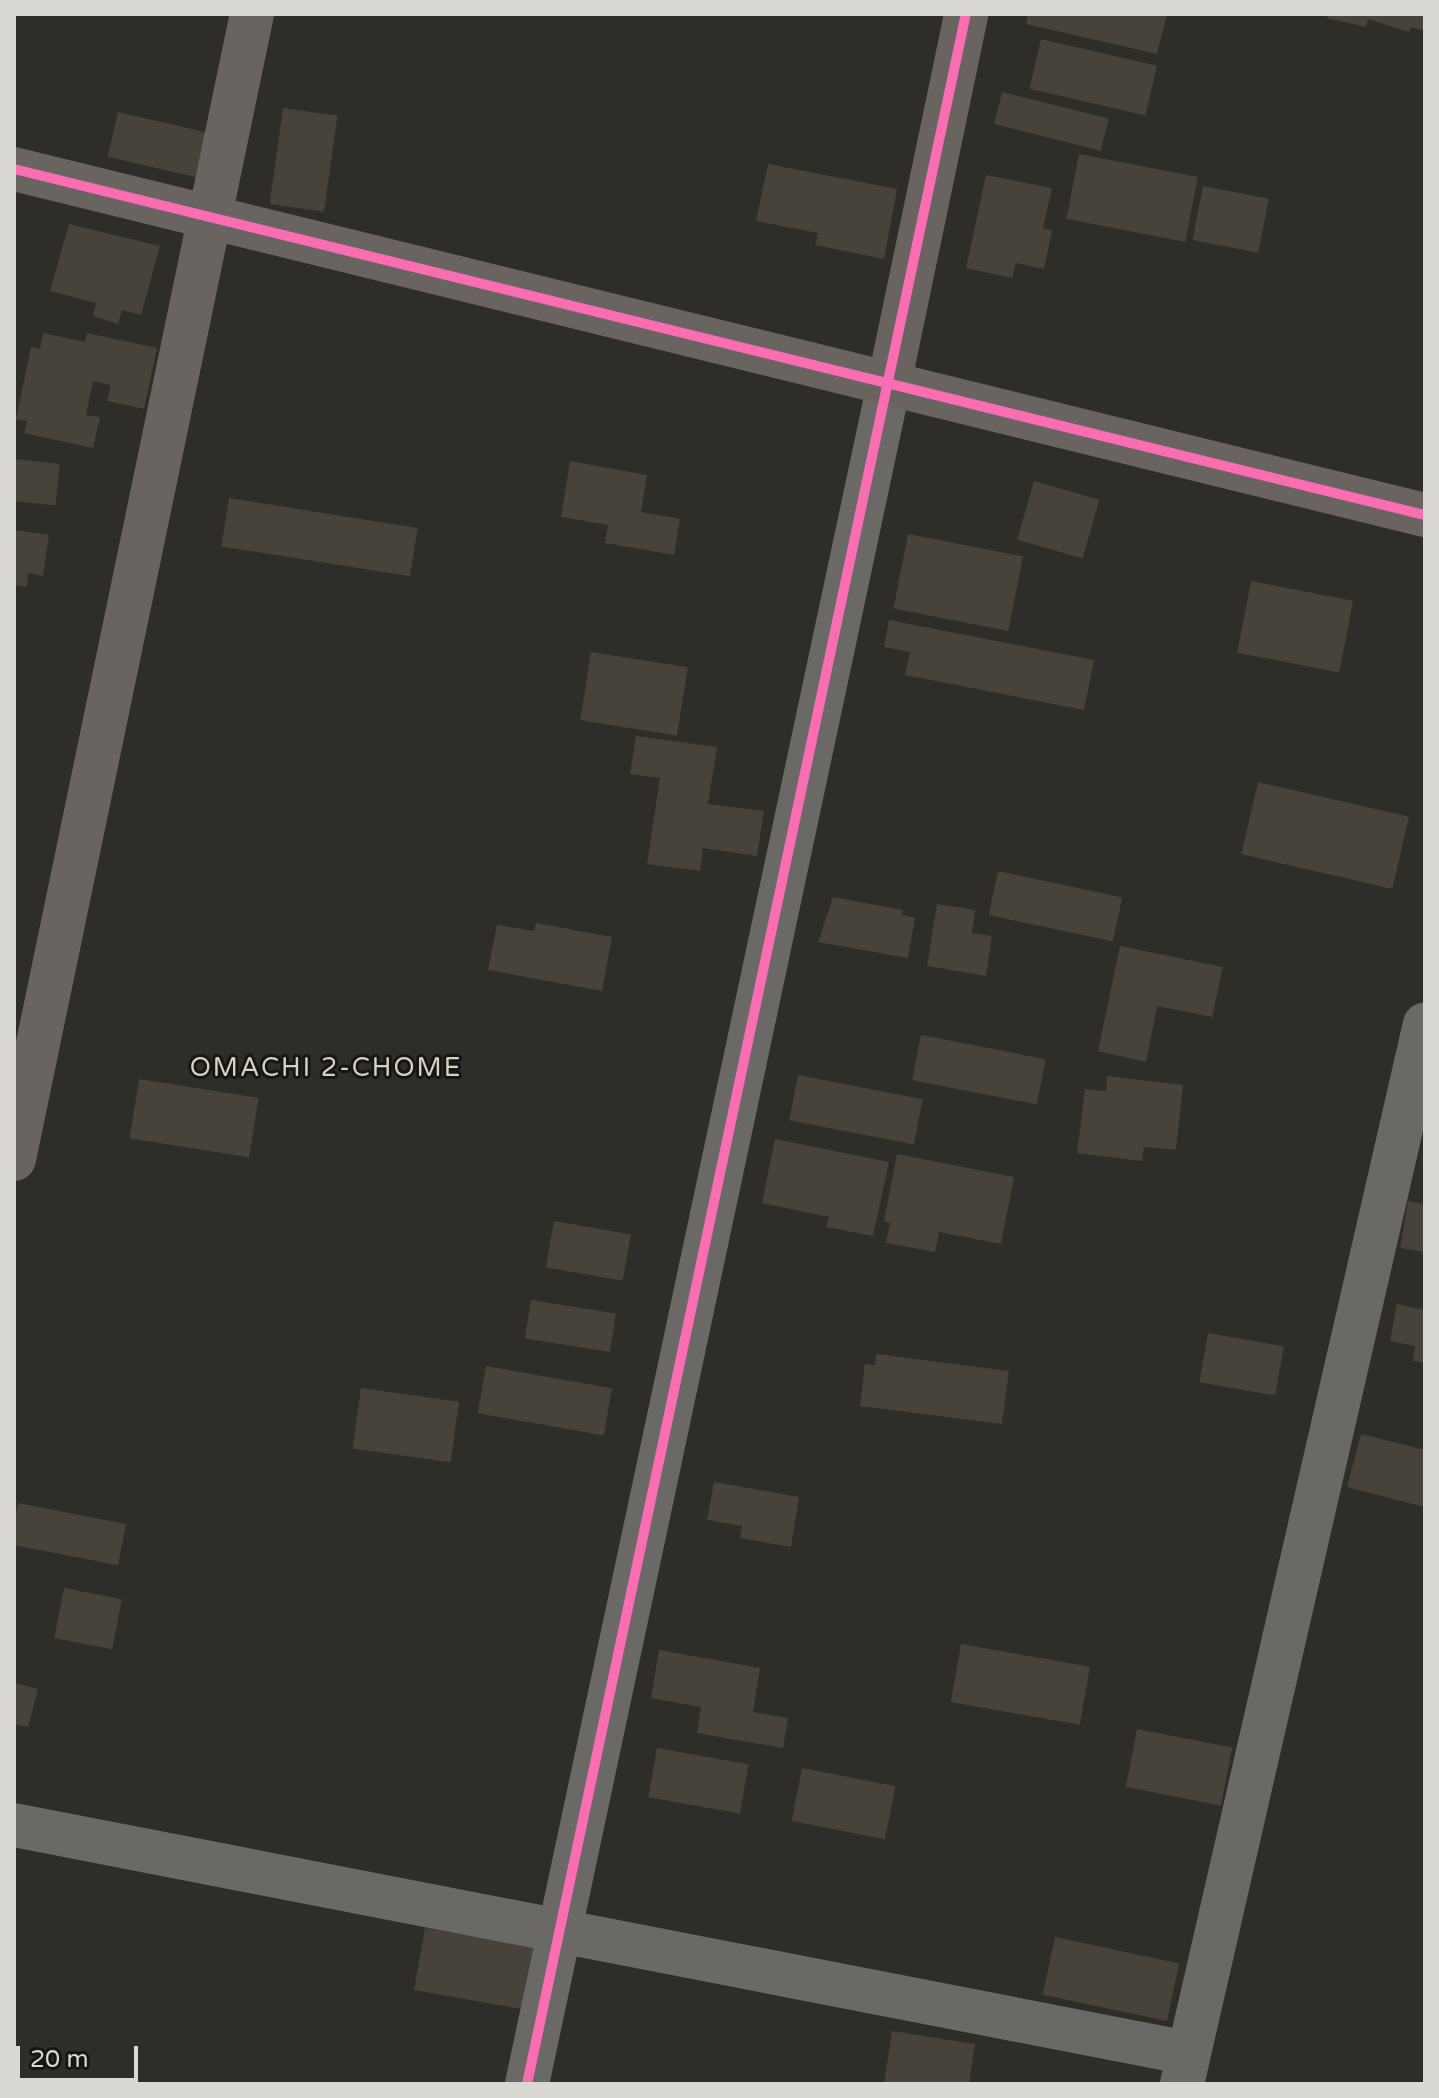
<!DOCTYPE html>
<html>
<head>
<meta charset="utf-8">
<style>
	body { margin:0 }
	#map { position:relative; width:1439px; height:2098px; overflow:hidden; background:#2f2d28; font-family:"Varela Round",sans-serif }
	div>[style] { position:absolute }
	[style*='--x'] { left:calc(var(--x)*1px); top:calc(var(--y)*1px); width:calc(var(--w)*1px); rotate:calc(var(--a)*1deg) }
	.building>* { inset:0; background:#47433a; transform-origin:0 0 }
	.street>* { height:44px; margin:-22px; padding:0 22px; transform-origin:22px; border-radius:22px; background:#6b6966 }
	.secondary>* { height:44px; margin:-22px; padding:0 22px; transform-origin:22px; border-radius:22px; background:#696460 }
	.cycleway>* { height:10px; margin:-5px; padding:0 5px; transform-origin:5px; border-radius:5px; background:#f96db3 }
	span { translate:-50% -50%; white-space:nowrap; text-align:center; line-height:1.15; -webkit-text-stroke:6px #181612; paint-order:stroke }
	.neighbourhood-label { font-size:26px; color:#d6d1c5; letter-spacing:2px }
	.frame { position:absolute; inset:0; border:16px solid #dad8d2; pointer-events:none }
	.scale { position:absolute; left:16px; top:2046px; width:122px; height:36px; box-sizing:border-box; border:4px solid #dad8d2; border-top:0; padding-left:10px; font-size:24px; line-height:28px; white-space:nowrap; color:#dad8d2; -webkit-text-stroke:6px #181612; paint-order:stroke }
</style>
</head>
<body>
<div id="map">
	<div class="building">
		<i style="clip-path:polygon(1028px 14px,1167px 14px,1157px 54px,1026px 24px)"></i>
		<i style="clip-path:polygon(1328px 14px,1425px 14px,1425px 31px,1411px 27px,1409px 32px,1368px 19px,1366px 27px,1327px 18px)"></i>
		<i style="left:1041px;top:39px;width:119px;height:51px;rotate:13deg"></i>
		<i style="left:1002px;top:92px;width:110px;height:33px;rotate:14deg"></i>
		<i style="left:283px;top:108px;width:55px;height:97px;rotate:8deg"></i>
		<i style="left:118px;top:112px;width:91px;height:46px;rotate:13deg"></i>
		<i style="left:1079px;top:154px;width:121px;height:66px;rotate:11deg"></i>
		<i style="clip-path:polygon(768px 164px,897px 189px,884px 259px,815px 245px,818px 233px,756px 221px)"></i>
		<i style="clip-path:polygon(986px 175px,1052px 188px,1043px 228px,1052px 231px,1044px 269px,1016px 263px,1012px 278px,966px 268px)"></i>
		<i style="left:1203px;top:186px;width:67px;height:55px;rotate:11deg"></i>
		<i style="clip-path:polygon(69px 224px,160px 246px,141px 315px,122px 310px,118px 324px,93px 316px,96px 303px,50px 291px)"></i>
		<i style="clip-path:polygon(43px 333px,85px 342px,87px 333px,157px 348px,144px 409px,107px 401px,111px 385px,93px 381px,86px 415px,100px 417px,93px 448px,24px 433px,27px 421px,16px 419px,31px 347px,40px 349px)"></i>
		<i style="left:14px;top:459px;width:46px;height:42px;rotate:6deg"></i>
		<i style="clip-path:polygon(570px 461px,647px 475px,641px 512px,680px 519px,674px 555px,605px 543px,608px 525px,561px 517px)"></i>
		<i style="left:1034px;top:481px;width:68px;height:61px;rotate:16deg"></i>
		<i style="left:229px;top:498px;width:191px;height:49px;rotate:9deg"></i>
		<i style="clip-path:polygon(14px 530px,49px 535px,43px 576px,28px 573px,27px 587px,14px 585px)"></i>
		<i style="left:908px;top:534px;width:117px;height:76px;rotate:11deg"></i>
		<i style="left:1251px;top:581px;width:104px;height:73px;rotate:11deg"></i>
		<i style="clip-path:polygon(889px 620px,1094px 660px,1084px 710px,905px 675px,910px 652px,884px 647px)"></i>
		<i style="left:591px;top:652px;width:98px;height:69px;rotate:9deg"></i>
		<i style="clip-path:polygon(636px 736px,717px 747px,708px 804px,764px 811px,757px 856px,703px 848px,700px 871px,647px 864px,660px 778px,630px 774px)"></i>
		<i style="left:1258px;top:782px;width:155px;height:74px;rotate:13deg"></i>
		<i style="left:998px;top:871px;width:127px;height:45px;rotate:12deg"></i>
		<i style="clip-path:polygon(833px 897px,903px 910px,902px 915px,915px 918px,908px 958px,818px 942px)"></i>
		<i style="clip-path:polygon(937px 904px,975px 910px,972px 933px,992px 936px,986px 976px,927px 966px)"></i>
		<i style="clip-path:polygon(536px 923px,612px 937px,602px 991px,488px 970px,497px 925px,534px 931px)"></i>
		<i style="clip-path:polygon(1120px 946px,1223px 967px,1212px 1017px,1157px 1006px,1146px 1062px,1098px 1051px)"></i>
		<i style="left:921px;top:1035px;width:127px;height:46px;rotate:11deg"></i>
		<i style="left:798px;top:1075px;width:127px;height:46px;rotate:11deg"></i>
		<i style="clip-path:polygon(1107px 1076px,1183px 1085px,1176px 1150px,1144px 1147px,1142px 1161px,1077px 1153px,1085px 1089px,1106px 1091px)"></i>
		<i style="left:139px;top:1079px;width:121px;height:60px;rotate:9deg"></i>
		<i style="clip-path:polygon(775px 1139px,889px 1162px,873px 1236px,826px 1227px,829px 1217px,762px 1203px)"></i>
		<i style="clip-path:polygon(897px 1154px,1014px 1177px,1001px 1244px,939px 1232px,935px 1252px,886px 1243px,890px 1223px,884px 1221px)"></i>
		<i style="clip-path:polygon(1408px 1201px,1425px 1204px,1425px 1252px,1400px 1248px)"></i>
		<i style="left:554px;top:1221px;width:78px;height:47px;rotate:10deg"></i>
		<i style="left:531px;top:1300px;width:86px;height:39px;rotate:9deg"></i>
		<i style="clip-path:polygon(1397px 1304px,1425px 1310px,1425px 1363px,1413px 1361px,1415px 1346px,1390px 1341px)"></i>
		<i style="left:1208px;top:1333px;width:77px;height:50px;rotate:10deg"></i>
		<i style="clip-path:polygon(876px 1354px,1009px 1371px,1002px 1424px,860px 1406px,865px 1364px,875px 1365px)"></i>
		<i style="left:486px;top:1366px;width:128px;height:48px;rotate:10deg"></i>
		<i style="left:361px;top:1388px;width:99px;height:61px;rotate:8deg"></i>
		<i style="clip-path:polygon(1361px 1434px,1425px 1450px,1424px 1507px,1347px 1487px)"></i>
		<i style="clip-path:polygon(714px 1482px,799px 1497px,791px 1547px,740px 1538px,742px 1526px,707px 1520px)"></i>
		<i style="left:18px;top:1503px;width:110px;height:42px;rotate:11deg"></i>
		<i style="left:64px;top:1588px;width:59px;height:51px;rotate:11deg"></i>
		<i style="left:961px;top:1644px;width:131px;height:59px;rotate:10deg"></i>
		<i style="clip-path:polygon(659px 1650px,760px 1668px,753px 1712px,788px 1718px,783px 1748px,697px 1733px,701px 1707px,651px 1698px)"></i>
		<i style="clip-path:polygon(14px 1683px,38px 1689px,28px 1727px,14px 1724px)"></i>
		<i style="left:1137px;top:1729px;width:97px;height:59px;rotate:11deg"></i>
		<i style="left:657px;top:1748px;width:93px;height:50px;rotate:10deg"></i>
		<i style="left:802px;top:1768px;width:95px;height:54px;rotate:11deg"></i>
		<i style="left:425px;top:1928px;width:111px;height:63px;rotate:10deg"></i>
		<i style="left:1055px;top:1937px;width:127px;height:59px;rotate:12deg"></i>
		<i style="clip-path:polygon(892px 2031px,975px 2044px,969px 2084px,884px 2084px)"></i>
	</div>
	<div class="street">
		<i style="--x:14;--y:1825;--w:1196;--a:10.99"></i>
		<i style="--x:527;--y:2084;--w:1738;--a:-77.98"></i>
		<i style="--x:1182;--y:2084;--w:1087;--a:-77.09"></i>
	</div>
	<div class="secondary">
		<i style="--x:14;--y:169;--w:1453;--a:13.78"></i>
		<i style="--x:889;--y:384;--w:378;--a:-78.2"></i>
		<i style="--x:14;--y:1159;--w:1169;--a:-78.26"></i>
	</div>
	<div class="cycleway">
		<i style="--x:14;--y:169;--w:1453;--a:13.78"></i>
		<i style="--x:527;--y:2084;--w:2116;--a:-78.03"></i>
	</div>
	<div class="neighbourhood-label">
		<span style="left:326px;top:1068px">OMACHI 2-CHOME</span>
	</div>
	<div class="frame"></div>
	<div class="scale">20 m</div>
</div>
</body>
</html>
